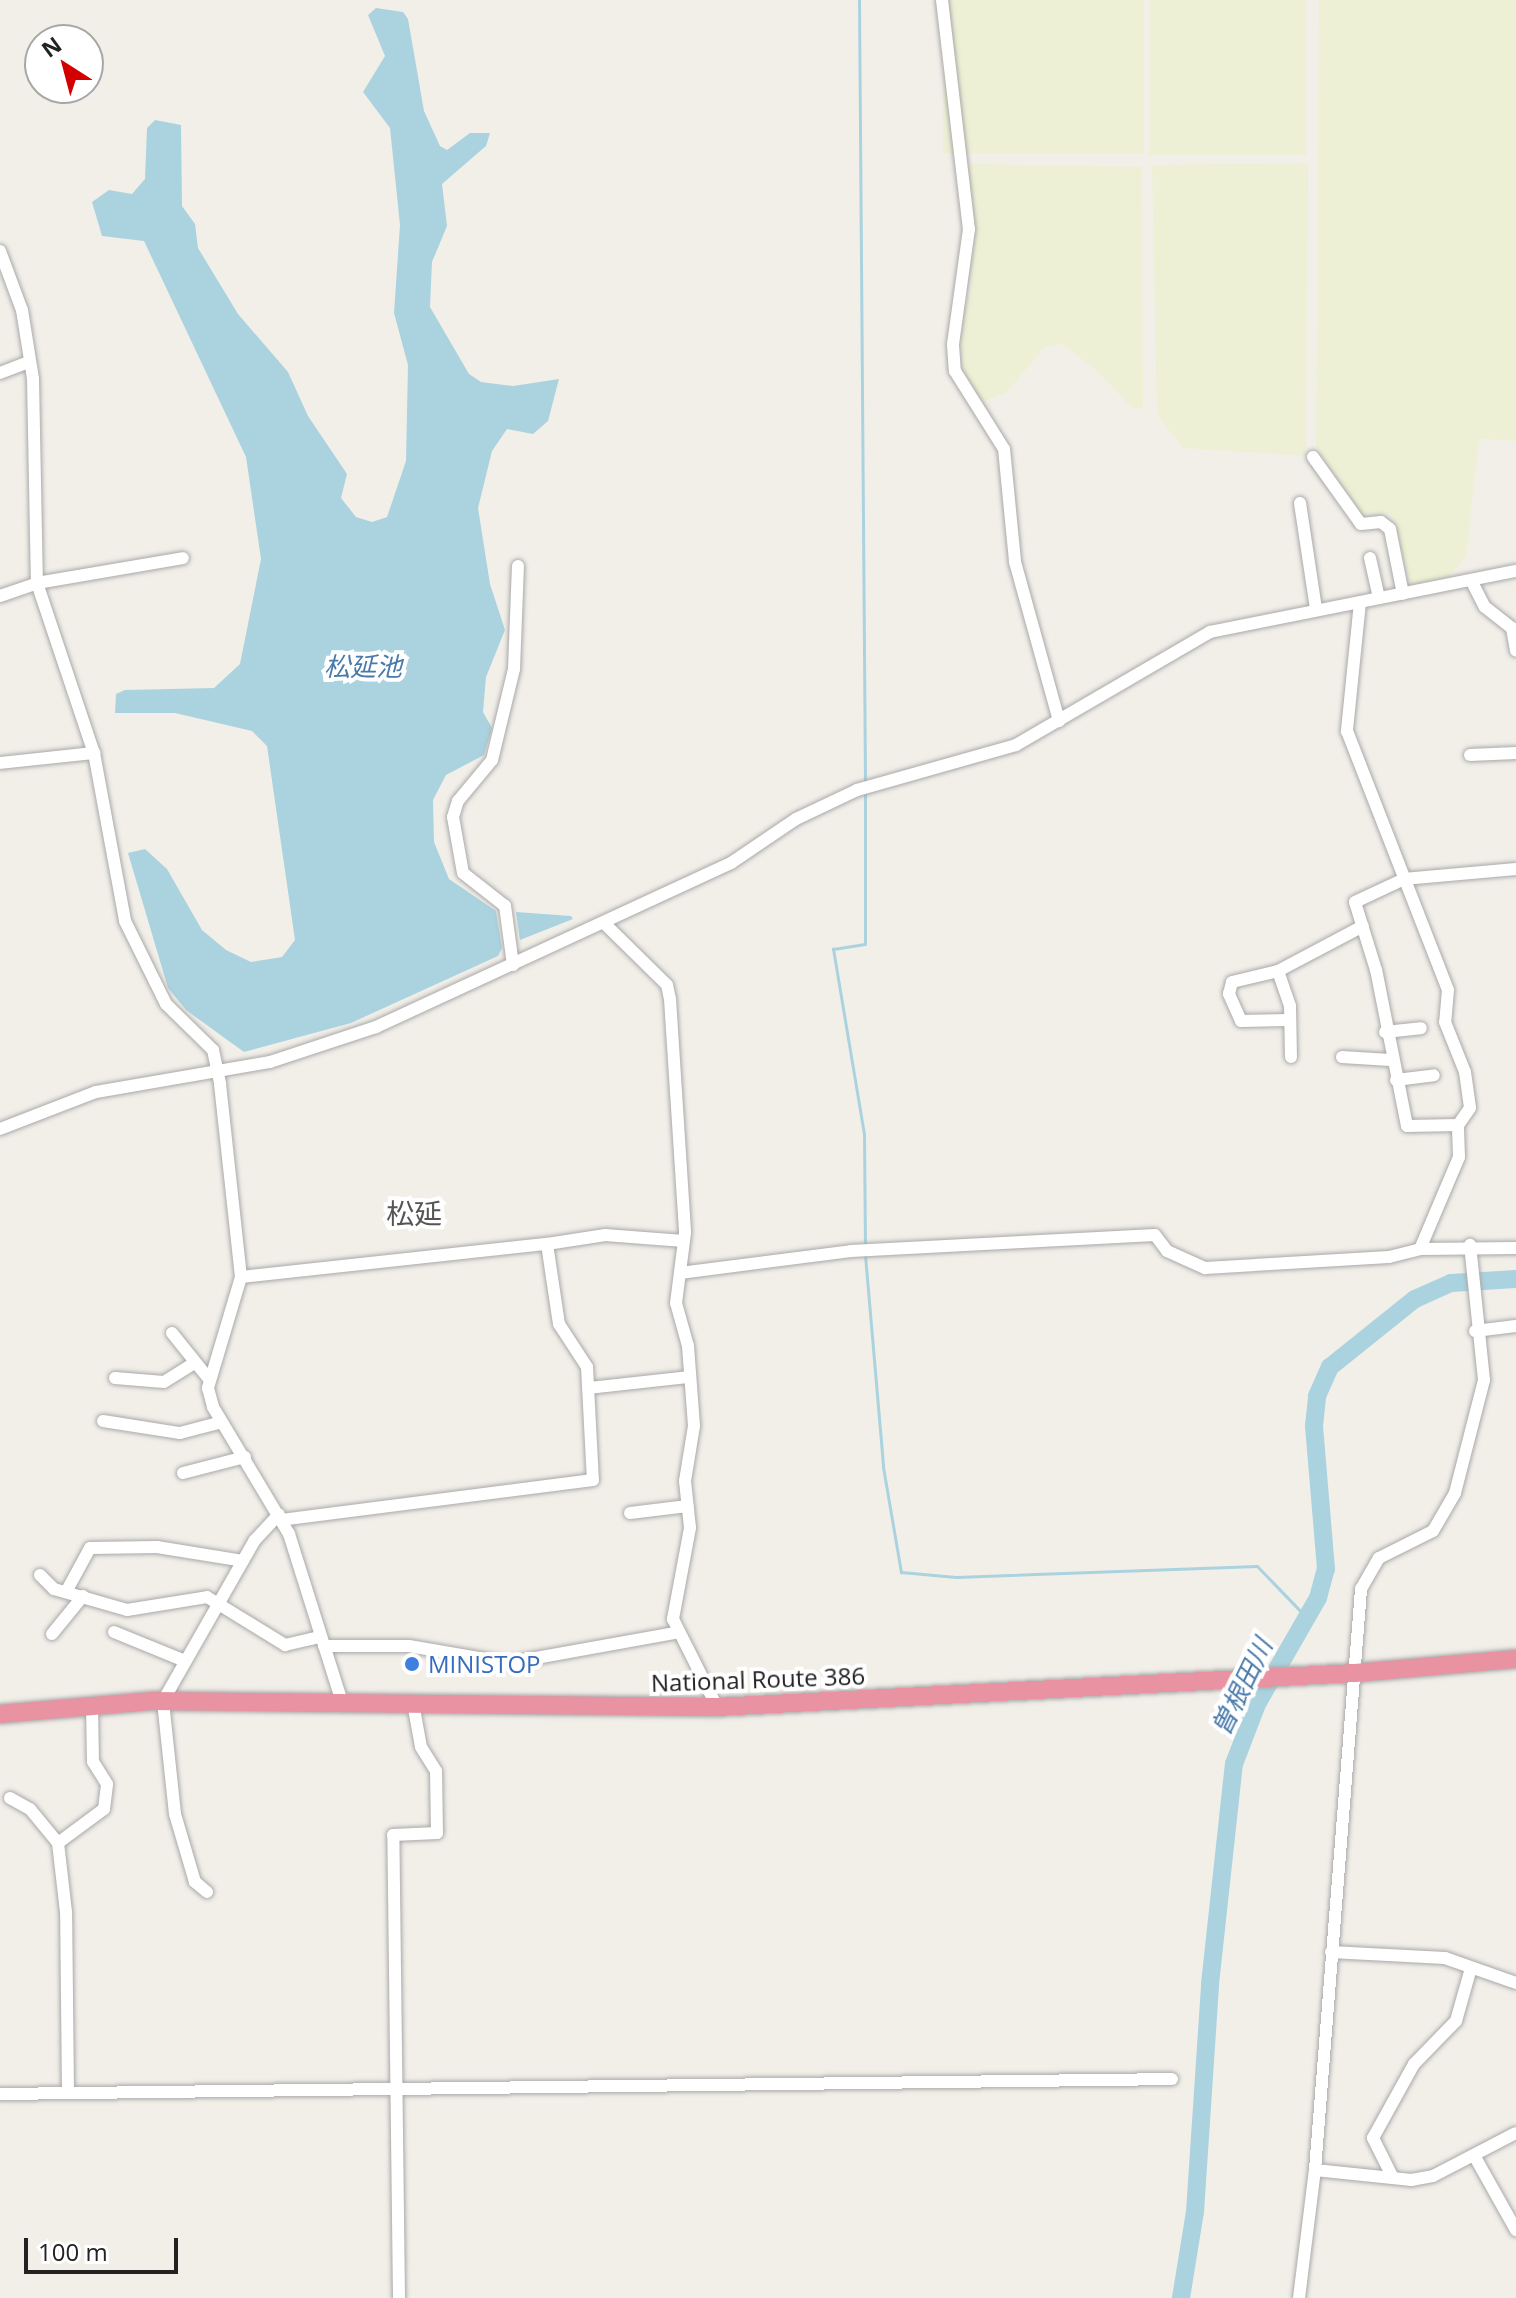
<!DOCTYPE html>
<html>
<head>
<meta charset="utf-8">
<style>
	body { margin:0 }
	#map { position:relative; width:1516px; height:2298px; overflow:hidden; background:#f2efe9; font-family:"Open Sans","Noto Sans JP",sans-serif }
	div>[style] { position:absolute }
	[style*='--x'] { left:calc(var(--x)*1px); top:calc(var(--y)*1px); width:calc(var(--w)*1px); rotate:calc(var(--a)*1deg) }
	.farmland>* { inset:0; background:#eef0d5; transform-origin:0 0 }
	.water>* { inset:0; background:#aad3df }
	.stream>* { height:3px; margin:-1.5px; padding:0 1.5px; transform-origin:1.5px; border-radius:1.5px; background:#aad3df }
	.river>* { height:18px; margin:-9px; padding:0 9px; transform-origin:9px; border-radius:9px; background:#aad3df }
	.roads { filter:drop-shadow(0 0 2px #a9a9a9) drop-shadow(0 0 2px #a9a9a9) }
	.minor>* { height:12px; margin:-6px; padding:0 6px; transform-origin:6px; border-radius:6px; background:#fff }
	.highway>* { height:18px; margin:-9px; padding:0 9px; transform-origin:9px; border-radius:9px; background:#e892a2 }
	.dots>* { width:22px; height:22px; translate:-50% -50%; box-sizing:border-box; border:4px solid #fff; border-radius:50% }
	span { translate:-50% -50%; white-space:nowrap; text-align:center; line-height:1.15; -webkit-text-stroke:8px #fff; paint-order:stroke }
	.shop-label { font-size:24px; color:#366cbe }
	.left { translate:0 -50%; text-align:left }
	.street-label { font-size:24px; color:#222 }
	.water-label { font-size:26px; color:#4a7aab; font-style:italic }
	.quarter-label { font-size:28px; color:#555 }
	.north { position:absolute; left:24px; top:24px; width:80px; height:80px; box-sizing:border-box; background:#fff; border:2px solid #a7a7a7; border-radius:50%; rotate:324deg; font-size:22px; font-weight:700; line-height:32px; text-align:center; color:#222 }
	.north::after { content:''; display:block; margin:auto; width:28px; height:36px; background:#d40000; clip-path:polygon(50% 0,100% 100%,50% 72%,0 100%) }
	.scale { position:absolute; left:24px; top:2238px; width:154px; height:36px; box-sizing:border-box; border:4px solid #222; border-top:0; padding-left:10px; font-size:24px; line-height:28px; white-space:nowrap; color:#222; -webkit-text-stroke:6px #fff; paint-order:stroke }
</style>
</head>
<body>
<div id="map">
	<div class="farmland">
		<i style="left:943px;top:0;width:201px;height:153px"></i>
		<i style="left:1149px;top:0;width:157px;height:155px"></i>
		<i style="clip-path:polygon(1319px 0,1516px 0,1516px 441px,1479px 439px,1466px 557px,1449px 576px,1411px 585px,1390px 513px,1360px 514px,1316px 447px)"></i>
		<i style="clip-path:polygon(1308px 163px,1306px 456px,1183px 448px,1157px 415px,1152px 165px)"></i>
		<i style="clip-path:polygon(970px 164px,1142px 167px,1143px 409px,1132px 408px,1094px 368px,1061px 344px,1045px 347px,1007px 392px,981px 403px,966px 382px,958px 328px,971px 288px)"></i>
	</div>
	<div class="water">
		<i style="clip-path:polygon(376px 8px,403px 12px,408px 19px,424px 111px,440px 146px,447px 150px,470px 133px,490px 133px,486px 146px,442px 184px,447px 226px,432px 262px,430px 307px,469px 374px,481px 382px,513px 386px,559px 379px,548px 421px,533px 434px,507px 429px,492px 451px,478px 508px,490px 584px,505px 630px,486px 677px,483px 712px,492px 728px,484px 755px,446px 775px,433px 800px,434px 842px,449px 879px,496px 911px,502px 948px,498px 956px,351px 1023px,244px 1052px,186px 1010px,168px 988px,128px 853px,145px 849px,167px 869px,202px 930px,226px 950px,251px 962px,282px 957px,295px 940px,267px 746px,252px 731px,175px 713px,115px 713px,116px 694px,125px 690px,214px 688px,240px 664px,261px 559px,246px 457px,144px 241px,102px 236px,92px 202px,109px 190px,132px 194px,145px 179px,147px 128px,155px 120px,181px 125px,182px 206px,195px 224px,198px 248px,238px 314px,288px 372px,308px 416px,347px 474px,341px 498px,356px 517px,372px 522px,387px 517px,406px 461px,408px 365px,394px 313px,400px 225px,390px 128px,363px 92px,385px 56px,368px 15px)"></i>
		<i style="clip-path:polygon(516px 912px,571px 916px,573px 919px,520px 940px)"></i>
	</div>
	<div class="stream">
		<i style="--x:859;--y:0;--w:784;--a:89.56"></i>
		<i style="--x:865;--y:1248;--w:114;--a:-90.5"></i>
		<i style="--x:864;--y:1134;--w:188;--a:-99.5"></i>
		<i style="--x:833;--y:949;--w:32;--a:-9"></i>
		<i style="--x:865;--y:944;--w:152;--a:-90"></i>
		<i style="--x:865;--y:1255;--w:213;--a:85.1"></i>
		<i style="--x:883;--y:1467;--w:107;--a:80.3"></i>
		<i style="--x:901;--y:1572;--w:55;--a:5.2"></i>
		<i style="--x:956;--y:1577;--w:301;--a:-2.1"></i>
		<i style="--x:1257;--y:1566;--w:72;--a:46.1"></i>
	</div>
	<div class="river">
		<i style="--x:1181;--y:2298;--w:87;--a:-80.8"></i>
		<i style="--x:1195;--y:2212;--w:228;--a:-86.2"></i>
		<i style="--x:1210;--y:1984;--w:221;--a:-83.8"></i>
		<i style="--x:1234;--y:1764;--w:64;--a:-69"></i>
		<i style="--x:1257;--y:1704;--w:122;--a:-60.1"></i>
		<i style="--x:1318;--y:1598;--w:30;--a:-75"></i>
		<i style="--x:1326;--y:1569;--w:144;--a:-94.8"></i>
		<i style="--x:1314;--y:1426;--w:30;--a:-84"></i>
		<i style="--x:1317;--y:1396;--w:32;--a:-66"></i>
		<i style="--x:1330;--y:1367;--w:109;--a:-38.7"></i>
		<i style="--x:1415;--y:1299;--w:39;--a:-24"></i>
		<i style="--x:1451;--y:1283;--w:65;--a:-3.5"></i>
	</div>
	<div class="roads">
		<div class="minor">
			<i style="--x:942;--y:0;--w:231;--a:83.3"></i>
			<i style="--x:969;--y:229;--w:117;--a:97.9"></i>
			<i style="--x:953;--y:345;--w:26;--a:86"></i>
			<i style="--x:955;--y:371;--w:92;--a:57.9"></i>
			<i style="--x:1004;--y:449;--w:114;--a:84.4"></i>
			<i style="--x:1015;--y:562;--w:165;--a:74.5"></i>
			<i style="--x:0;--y:251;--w:63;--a:69.6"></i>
			<i style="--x:22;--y:310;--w:70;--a:80.9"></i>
			<i style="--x:33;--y:379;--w:204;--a:88.9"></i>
			<i style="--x:37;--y:583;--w:179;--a:71.5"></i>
			<i style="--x:94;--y:753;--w:171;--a:79.5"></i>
			<i style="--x:125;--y:921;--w:93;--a:63.7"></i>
			<i style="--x:166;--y:1004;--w:66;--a:44.4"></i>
			<i style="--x:213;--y:1050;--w:35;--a:78"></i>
			<i style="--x:220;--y:1084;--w:194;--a:83.8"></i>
			<i style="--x:241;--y:1277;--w:116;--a:106.6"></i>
			<i style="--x:208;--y:1388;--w:20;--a:75"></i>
			<i style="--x:213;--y:1407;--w:148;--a:59.1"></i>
			<i style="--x:289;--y:1534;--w:176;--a:72.5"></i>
			<i style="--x:0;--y:373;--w:31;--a:-21"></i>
			<i style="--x:1313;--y:457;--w:82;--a:54.4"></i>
			<i style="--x:1361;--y:524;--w:20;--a:-6"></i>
			<i style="--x:1381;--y:522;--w:11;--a:38"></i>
			<i style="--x:1390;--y:529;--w:66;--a:78.7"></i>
			<i style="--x:1300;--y:503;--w:107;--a:81.4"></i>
			<i style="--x:1370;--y:558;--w:41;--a:77.3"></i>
			<i style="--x:1471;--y:580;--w:30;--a:63"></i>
			<i style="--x:1485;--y:607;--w:34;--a:38"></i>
			<i style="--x:1512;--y:628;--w:23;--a:80"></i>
			<i style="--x:0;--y:596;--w:39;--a:-19"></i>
			<i style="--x:37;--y:583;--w:148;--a:-9.7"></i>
			<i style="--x:1360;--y:602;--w:130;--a:95.8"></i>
			<i style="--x:1347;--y:731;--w:278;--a:68.7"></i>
			<i style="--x:1448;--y:990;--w:32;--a:95"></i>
			<i style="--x:1445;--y:1022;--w:54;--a:68.2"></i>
			<i style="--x:1465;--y:1072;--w:36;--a:82"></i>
			<i style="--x:1470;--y:1108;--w:21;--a:125"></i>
			<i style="--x:1470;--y:755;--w:46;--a:-2.5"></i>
			<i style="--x:0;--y:763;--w:95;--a:-6.1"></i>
			<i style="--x:604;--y:923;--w:88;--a:44.5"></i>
			<i style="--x:667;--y:985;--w:14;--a:78"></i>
			<i style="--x:670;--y:999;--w:234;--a:86.3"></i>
			<i style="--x:685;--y:1233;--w:71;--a:97.3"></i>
			<i style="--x:676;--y:1303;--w:45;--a:74.4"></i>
			<i style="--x:688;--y:1346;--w:80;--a:85.7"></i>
			<i style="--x:694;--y:1426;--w:56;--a:99.3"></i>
			<i style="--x:685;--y:1481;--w:47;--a:83.9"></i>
			<i style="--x:690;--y:1528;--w:93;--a:100.6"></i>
			<i style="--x:673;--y:1619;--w:98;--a:63.4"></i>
			<i style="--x:513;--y:965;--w:60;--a:-97.7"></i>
			<i style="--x:505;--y:906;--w:53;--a:-141.8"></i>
			<i style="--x:463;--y:873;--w:57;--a:-100.1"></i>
			<i style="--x:453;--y:817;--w:17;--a:-73"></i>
			<i style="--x:458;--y:801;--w:53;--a:-50.3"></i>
			<i style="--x:492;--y:760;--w:94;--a:-76.4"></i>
			<i style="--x:514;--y:669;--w:103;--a:-87.8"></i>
			<i style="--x:1278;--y:971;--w:37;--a:71"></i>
			<i style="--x:1290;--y:1006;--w:51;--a:88.9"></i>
			<i style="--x:1287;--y:1020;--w:46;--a:178.8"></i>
			<i style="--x:1241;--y:1021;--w:30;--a:-114"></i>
			<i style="--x:1229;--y:994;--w:12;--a:-76"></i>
			<i style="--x:1232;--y:982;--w:47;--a:-13.4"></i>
			<i style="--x:1278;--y:971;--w:96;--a:-27.9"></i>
			<i style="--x:1385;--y:1032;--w:36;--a:-6"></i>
			<i style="--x:1342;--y:1057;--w:48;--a:3.6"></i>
			<i style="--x:1396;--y:1080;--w:38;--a:-7"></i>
			<i style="--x:0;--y:1129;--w:103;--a:-21.1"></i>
			<i style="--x:96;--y:1092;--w:177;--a:-9.8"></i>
			<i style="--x:270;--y:1062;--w:112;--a:-18.3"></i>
			<i style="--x:376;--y:1027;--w:391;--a:-24.8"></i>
			<i style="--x:731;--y:863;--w:78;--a:-34.1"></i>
			<i style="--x:796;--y:819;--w:68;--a:-25.4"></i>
			<i style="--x:857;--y:790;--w:165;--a:-15.8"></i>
			<i style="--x:1016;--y:745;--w:225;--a:-30.2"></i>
			<i style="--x:1210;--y:632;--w:312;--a:-11.3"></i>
			<i style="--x:547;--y:1244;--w:59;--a:-8.8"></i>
			<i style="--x:605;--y:1235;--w:79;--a:4.3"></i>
			<i style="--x:1420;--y:1249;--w:100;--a:-67"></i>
			<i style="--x:1459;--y:1157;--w:32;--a:-92"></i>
			<i style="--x:1458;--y:1125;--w:51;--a:178.9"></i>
			<i style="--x:1407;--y:1126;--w:159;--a:-101.2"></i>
			<i style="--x:1376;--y:970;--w:71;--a:-107.2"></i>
			<i style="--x:1355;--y:902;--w:54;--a:-25.1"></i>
			<i style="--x:1404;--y:879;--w:112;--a:-5.1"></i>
			<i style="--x:680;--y:1273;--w:172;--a:-7.3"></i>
			<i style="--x:851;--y:1251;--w:304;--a:-3"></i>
			<i style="--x:1155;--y:1235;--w:20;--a:53"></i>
			<i style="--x:1167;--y:1251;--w:42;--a:24.1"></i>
			<i style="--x:1205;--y:1268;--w:184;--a:-3.4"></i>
			<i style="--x:1389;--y:1257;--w:32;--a:-14"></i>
			<i style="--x:1420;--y:1249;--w:96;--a:-0.6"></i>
			<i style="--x:241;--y:1277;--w:308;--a:-6.2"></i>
			<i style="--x:547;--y:1244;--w:81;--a:81.5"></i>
			<i style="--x:559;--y:1324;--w:51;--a:56.9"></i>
			<i style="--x:587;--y:1367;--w:113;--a:87"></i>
			<i style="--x:593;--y:1480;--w:314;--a:172.7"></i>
			<i style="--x:1475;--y:1331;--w:41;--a:-7"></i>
			<i style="--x:172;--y:1333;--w:59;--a:51.2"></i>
			<i style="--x:115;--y:1378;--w:49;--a:4.7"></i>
			<i style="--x:164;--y:1382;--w:36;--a:-32"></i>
			<i style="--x:589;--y:1388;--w:100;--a:-6.3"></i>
			<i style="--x:103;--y:1421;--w:78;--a:8.9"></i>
			<i style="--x:180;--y:1433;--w:43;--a:-14.7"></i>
			<i style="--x:183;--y:1473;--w:64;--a:-14.5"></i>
			<i style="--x:630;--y:1513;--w:58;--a:-6.9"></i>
			<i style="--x:40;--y:1575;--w:20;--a:45"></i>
			<i style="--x:54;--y:1589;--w:76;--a:16"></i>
			<i style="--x:127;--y:1610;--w:81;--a:-9.2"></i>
			<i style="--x:207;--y:1597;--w:92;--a:31.6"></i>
			<i style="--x:285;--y:1645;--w:37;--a:-13"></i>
			<i style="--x:66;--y:1592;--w:50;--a:-61.4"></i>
			<i style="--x:90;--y:1548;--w:67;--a:-0.9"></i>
			<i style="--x:157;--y:1547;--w:87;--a:9.2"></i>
			<i style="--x:114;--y:1632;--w:77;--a:22.2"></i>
			<i style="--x:52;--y:1634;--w:49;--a:-50.8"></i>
			<i style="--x:324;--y:1646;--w:85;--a:0"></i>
			<i style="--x:409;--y:1646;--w:100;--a:9.7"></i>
			<i style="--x:508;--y:1663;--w:170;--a:-10.2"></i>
			<i style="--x:10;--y:1798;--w:23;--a:29"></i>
			<i style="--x:30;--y:1809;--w:44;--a:50.5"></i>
			<i style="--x:207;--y:1892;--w:16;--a:-140"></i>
			<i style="--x:195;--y:1882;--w:71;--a:-106.4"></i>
			<i style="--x:175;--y:1814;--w:114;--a:-96.1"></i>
			<i style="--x:163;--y:1701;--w:185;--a:-60.3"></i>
			<i style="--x:255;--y:1540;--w:35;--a:-47"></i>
			<i style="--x:1331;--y:1952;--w:114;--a:3"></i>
			<i style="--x:1445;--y:1958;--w:75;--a:19.4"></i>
			<i style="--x:68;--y:2093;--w:181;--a:-90.6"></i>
			<i style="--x:66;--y:1912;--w:69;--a:-96.6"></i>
			<i style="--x:58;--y:1843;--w:57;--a:-36.5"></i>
			<i style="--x:104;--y:1809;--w:25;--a:-83"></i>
			<i style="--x:107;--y:1784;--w:26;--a:-122"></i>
			<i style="--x:93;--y:1762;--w:58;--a:-91"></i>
			<i style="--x:0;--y:2094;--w:1172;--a:-0.73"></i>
			<i style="--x:1475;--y:2157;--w:84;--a:60.7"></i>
			<i style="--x:1315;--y:2170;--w:97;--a:5.9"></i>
			<i style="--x:1411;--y:2180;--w:22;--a:-10"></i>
			<i style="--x:1433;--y:2176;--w:93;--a:-27.4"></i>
			<i style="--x:1393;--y:2178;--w:45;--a:-116.6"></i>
			<i style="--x:1373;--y:2138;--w:85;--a:-61"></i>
			<i style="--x:1414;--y:2064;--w:60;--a:-45.7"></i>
			<i style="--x:1456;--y:2021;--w:55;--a:-74.2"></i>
			<i style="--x:399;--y:2298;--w:463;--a:-90.7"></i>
			<i style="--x:393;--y:1835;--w:44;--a:-2.6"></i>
			<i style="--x:437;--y:1833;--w:62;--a:-90.9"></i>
			<i style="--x:436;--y:1771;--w:28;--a:-122"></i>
			<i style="--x:421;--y:1747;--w:45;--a:-100.3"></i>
			<i style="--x:1299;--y:2298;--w:129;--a:-82.9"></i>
			<i style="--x:1315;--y:2170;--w:583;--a:-85.47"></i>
			<i style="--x:1361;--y:1589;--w:36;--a:-60"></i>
			<i style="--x:1379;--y:1558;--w:60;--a:-26.6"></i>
			<i style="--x:1433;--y:1531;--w:44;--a:-59.9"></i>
			<i style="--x:1455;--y:1493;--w:117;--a:-75.6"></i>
			<i style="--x:1484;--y:1380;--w:136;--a:-95.9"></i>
		</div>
		<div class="highway">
			<i style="--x:0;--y:1714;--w:154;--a:-4.9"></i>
			<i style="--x:153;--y:1701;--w:564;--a:0.61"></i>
			<i style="--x:717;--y:1707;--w:639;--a:-3.05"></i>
			<i style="--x:1355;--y:1673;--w:162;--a:-5"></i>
		</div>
	</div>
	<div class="dots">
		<i style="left:412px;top:1664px;background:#3f7fe0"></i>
	</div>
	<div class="shop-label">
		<span class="left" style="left:428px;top:1664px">MINISTOP</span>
	</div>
	<div class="street-label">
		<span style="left:758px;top:1679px;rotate:-2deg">National Route 386</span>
	</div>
	<div class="water-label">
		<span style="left:363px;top:667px">松延池</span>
		<span style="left:1242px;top:1687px;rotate:-64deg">曽根田川</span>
	</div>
	<div class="quarter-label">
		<span style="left:414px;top:1213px">松延</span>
	</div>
	<div class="north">N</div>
	<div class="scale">100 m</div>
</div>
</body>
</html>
